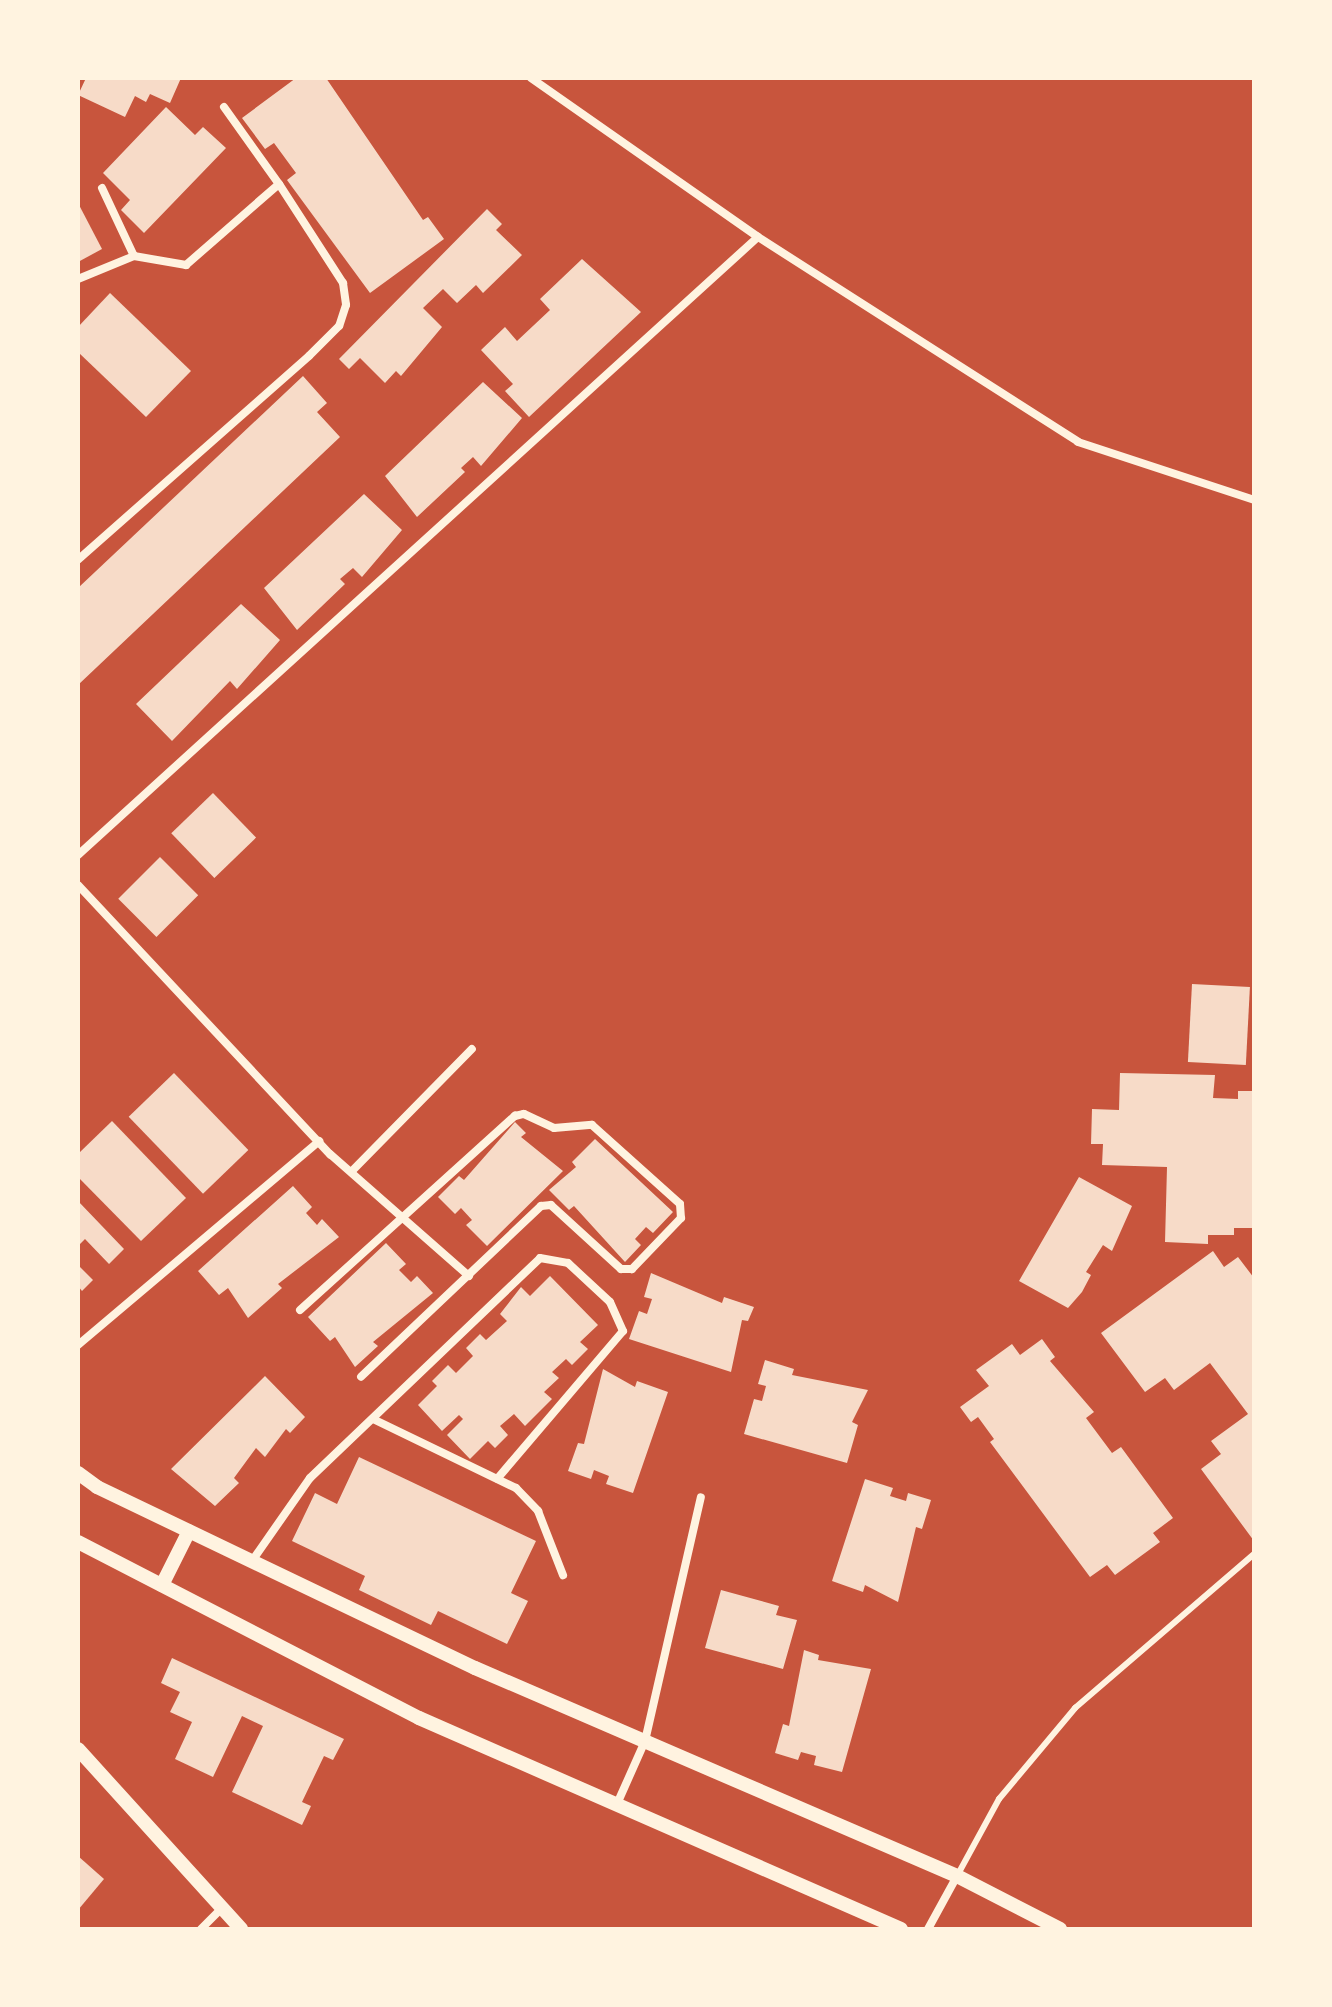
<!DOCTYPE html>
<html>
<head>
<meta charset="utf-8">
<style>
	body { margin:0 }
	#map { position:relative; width:1332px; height:2007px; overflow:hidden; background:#c8553d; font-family:Mulish,sans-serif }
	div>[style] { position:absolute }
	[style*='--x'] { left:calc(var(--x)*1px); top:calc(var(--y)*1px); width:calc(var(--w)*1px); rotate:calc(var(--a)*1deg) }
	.building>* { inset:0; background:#f7dbc8; transform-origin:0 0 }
	.service>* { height:6px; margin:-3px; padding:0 3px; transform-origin:3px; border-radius:3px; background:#fff3e0 }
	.minor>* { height:8px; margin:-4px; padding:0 4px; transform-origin:4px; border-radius:4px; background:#fff3e0 }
	.tertiary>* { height:14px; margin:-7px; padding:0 7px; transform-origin:7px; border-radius:7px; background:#fff3e0 }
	span { translate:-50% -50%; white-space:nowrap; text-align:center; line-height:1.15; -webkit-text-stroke:8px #fff3e0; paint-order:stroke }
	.frame { position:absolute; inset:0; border:80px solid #fff3e0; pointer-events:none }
</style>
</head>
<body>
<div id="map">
	<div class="building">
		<i style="clip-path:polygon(86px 78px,181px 78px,170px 103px,150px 94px,146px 102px,135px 96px,125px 117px,78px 95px)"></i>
		<i style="clip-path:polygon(296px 78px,326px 78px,423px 220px,428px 217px,444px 239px,370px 293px,287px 180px,296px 173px,274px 143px,265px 149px,242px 118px)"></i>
		<i style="clip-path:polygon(166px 107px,195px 135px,203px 127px,226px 148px,144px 233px,121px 210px,130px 200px,103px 173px)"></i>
		<i style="clip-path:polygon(78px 203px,102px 249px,78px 262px)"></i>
		<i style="clip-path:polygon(487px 209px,502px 224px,496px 230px,522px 255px,483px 293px,476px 285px,457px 303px,443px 289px,423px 308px,442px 327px,401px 376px,396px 371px,385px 383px,360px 358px,349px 369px,339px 359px)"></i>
		<i style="clip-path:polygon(582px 259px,641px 312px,529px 417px,505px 391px,513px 384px,481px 350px,505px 327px,517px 341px,550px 310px,540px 299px)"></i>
		<i style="clip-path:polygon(110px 293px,191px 371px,146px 417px,78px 352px,78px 327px)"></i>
		<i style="clip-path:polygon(303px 376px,327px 403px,317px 412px,340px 437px,78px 685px,78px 588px)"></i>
		<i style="clip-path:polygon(483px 382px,522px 418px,481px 466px,473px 457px,461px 468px,465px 472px,417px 517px,385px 476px)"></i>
		<i style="clip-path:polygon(364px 494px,402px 530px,362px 577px,353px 568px,340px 579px,345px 584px,297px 630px,264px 588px)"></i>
		<i style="clip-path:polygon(241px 604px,280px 640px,237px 689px,230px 681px,172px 741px,136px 704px)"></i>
		<i style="left:213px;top:793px;width:62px;height:58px;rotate:46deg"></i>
		<i style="left:160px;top:857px;width:54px;height:59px;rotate:45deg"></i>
		<i style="left:1192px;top:984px;width:58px;height:78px;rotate:3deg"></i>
		<i style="left:174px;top:1073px;width:107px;height:63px;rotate:46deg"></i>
		<i style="clip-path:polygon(1120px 1073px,1215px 1075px,1213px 1098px,1238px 1099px,1238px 1091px,1254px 1091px,1252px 1228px,1234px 1228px,1234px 1235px,1208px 1235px,1208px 1244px,1165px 1242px,1167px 1167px,1102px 1165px,1103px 1144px,1091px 1144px,1092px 1109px,1119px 1110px)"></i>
		<i style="clip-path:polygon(112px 1121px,186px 1198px,141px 1241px,78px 1177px,78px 1154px)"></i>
		<i style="clip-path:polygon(515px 1122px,526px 1133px,521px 1137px,563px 1171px,487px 1246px,466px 1225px,472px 1220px,461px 1208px,455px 1214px,438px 1197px,459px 1176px,464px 1180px)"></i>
		<i style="clip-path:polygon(595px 1139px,673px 1212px,653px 1233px,646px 1227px,635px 1239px,641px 1245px,625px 1262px,574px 1206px,569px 1210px,549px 1190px,576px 1167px,572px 1162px)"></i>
		<i style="clip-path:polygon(1079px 1177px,1132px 1206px,1112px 1251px,1103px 1245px,1086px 1272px,1091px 1275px,1082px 1292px,1068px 1308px,1019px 1281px)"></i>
		<i style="clip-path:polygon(293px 1186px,312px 1207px,306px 1213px,317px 1225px,322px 1219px,339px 1237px,278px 1284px,282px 1288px,248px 1318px,228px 1288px,219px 1295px,198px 1271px)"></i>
		<i style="clip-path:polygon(78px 1201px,124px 1249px,109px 1264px,85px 1239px,78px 1246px)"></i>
		<i style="clip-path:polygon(386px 1243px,406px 1264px,399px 1270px,411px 1282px,417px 1276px,433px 1293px,373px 1342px,378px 1346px,355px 1367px,335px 1337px,330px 1341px,308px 1317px)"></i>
		<i style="clip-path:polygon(1213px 1251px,1224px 1267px,1238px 1257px,1254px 1278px,1254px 1541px,1201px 1469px,1221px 1454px,1211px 1441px,1248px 1414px,1210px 1363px,1174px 1390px,1165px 1378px,1145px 1392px,1101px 1333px)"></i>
		<i style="clip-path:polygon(78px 1265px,93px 1280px,82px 1291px,78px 1286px)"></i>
		<i style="clip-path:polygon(651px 1273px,722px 1303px,724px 1297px,754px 1307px,748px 1321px,742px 1320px,731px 1372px,629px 1339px,639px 1311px,647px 1314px,652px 1299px,644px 1297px)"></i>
		<i style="clip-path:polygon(550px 1276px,598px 1325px,580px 1342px,588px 1349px,572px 1365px,566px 1359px,552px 1372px,559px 1378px,544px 1392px,552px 1399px,525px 1426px,514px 1414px,500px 1426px,508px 1435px,495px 1448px,488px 1441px,470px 1459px,447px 1435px,463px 1419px,459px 1415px,442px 1431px,418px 1405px,437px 1386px,432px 1381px,448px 1365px,456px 1373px,473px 1356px,466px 1348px,480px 1334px,486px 1340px,507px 1321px,500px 1314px,521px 1287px,530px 1296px)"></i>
		<i style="clip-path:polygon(1042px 1339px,1055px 1357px,1050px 1361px,1094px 1412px,1086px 1418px,1112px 1453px,1121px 1447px,1173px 1518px,1153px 1533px,1160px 1542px,1115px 1575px,1107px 1565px,1090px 1577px,990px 1442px,994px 1439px,978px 1417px,971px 1422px,960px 1407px,989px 1386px,976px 1370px,1012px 1344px,1020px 1355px)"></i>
		<i style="clip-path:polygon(765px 1360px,794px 1369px,792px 1375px,868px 1390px,852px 1422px,858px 1425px,847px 1463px,744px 1434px,754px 1399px,762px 1401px,766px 1386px,758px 1384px)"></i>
		<i style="clip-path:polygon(603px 1369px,635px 1387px,637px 1381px,668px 1392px,633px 1493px,606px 1484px,609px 1476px,594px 1470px,591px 1479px,568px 1471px,578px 1443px,584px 1444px)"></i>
		<i style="clip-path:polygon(265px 1376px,305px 1417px,290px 1433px,286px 1429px,265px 1457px,256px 1448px,234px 1478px,239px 1483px,215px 1506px,171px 1469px)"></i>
		<i style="clip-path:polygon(359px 1457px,536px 1541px,511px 1593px,528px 1601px,507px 1644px,438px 1611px,431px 1625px,359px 1590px,365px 1576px,292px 1541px,315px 1493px,337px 1504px)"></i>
		<i style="clip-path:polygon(865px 1479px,893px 1488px,890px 1496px,906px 1501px,908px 1493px,931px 1500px,922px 1529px,916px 1527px,898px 1602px,865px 1585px,863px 1592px,832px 1581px)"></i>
		<i style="clip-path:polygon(721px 1590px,779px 1606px,776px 1615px,797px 1620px,783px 1669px,705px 1648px)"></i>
		<i style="clip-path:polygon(804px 1650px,819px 1655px,818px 1660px,871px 1669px,842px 1772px,814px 1765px,816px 1756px,801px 1752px,798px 1760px,775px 1753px,783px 1724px,789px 1726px)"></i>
		<i style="clip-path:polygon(172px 1658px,344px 1739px,333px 1760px,324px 1756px,302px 1802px,311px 1806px,302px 1825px,232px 1792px,263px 1726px,242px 1716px,213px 1777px,175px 1759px,192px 1722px,170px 1712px,180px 1692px,161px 1683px)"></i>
		<i style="clip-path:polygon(78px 1856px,104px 1879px,78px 1910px)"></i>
	</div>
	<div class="service">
		<i style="--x:957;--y:1876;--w:88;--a:-61.4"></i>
		<i style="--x:999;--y:1799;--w:119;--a:-50.1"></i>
		<i style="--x:1075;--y:1708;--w:236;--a:-40.7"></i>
	</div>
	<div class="minor">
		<i style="--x:531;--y:78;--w:277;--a:35"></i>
		<i style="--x:758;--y:237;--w:380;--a:32.6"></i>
		<i style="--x:1078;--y:442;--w:185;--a:18.2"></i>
		<i style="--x:224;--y:107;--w:95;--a:54.5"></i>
		<i style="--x:102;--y:188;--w:75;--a:64.8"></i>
		<i style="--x:78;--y:279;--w:61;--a:-22.3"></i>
		<i style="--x:134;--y:256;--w:53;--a:9.8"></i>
		<i style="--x:186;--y:265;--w:123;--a:-41.1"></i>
		<i style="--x:279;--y:184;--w:118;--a:57.1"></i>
		<i style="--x:343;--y:283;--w:22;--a:82"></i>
		<i style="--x:346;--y:305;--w:22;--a:108"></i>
		<i style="--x:339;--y:326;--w:42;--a:135"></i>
		<i style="--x:309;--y:356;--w:308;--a:138.6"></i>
		<i style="--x:78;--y:855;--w:919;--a:-42.27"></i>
		<i style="--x:78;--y:885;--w:369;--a:46.9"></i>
		<i style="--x:330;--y:1154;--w:185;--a:41.3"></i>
		<i style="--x:352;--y:1171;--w:171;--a:-45.5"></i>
		<i style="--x:300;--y:1310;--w:290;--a:-42.1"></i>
		<i style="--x:515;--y:1116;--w:9;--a:-13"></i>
		<i style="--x:524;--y:1114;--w:33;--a:25"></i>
		<i style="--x:554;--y:1128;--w:38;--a:-5"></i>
		<i style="--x:592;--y:1125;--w:118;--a:41.9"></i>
		<i style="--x:680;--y:1204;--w:14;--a:86"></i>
		<i style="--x:681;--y:1218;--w:71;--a:133.9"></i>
		<i style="--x:632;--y:1269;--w:11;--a:180"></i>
		<i style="--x:621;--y:1269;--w:95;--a:-137.6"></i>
		<i style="--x:551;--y:1205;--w:10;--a:174"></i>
		<i style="--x:541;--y:1206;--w:248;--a:136.5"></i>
		<i style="--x:78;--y:1345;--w:316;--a:-40.2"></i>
		<i style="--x:373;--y:1419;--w:159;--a:25.8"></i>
		<i style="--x:516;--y:1488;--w:32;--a:46"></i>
		<i style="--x:538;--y:1511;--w:69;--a:68.7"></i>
		<i style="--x:252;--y:1561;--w:101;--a:-55.1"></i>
		<i style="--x:310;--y:1478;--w:318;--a:-43.7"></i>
		<i style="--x:540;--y:1258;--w:28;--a:10"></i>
		<i style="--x:568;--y:1263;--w:57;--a:42.9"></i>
		<i style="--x:610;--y:1302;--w:32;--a:66"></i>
		<i style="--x:623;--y:1331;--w:194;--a:130.4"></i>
		<i style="--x:617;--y:1804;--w:69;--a:-66"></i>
		<i style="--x:645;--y:1741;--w:250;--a:-77.1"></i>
		<i style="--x:201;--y:1929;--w:30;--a:-45"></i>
		<i style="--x:928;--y:1929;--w:60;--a:-61.3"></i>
	</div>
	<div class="tertiary">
		<i style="--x:78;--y:1473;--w:24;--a:36"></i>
		<i style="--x:97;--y:1487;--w:419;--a:25.6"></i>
		<i style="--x:475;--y:1668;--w:525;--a:23.34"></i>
		<i style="--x:957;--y:1876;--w:116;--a:27.2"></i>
		<i style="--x:78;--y:1542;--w:384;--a:27.3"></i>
		<i style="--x:419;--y:1718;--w:526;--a:23.64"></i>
		<i style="--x:162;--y:1585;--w:60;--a:-63.4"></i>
		<i style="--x:78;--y:1749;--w:243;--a:47.8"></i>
	</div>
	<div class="frame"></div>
</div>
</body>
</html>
